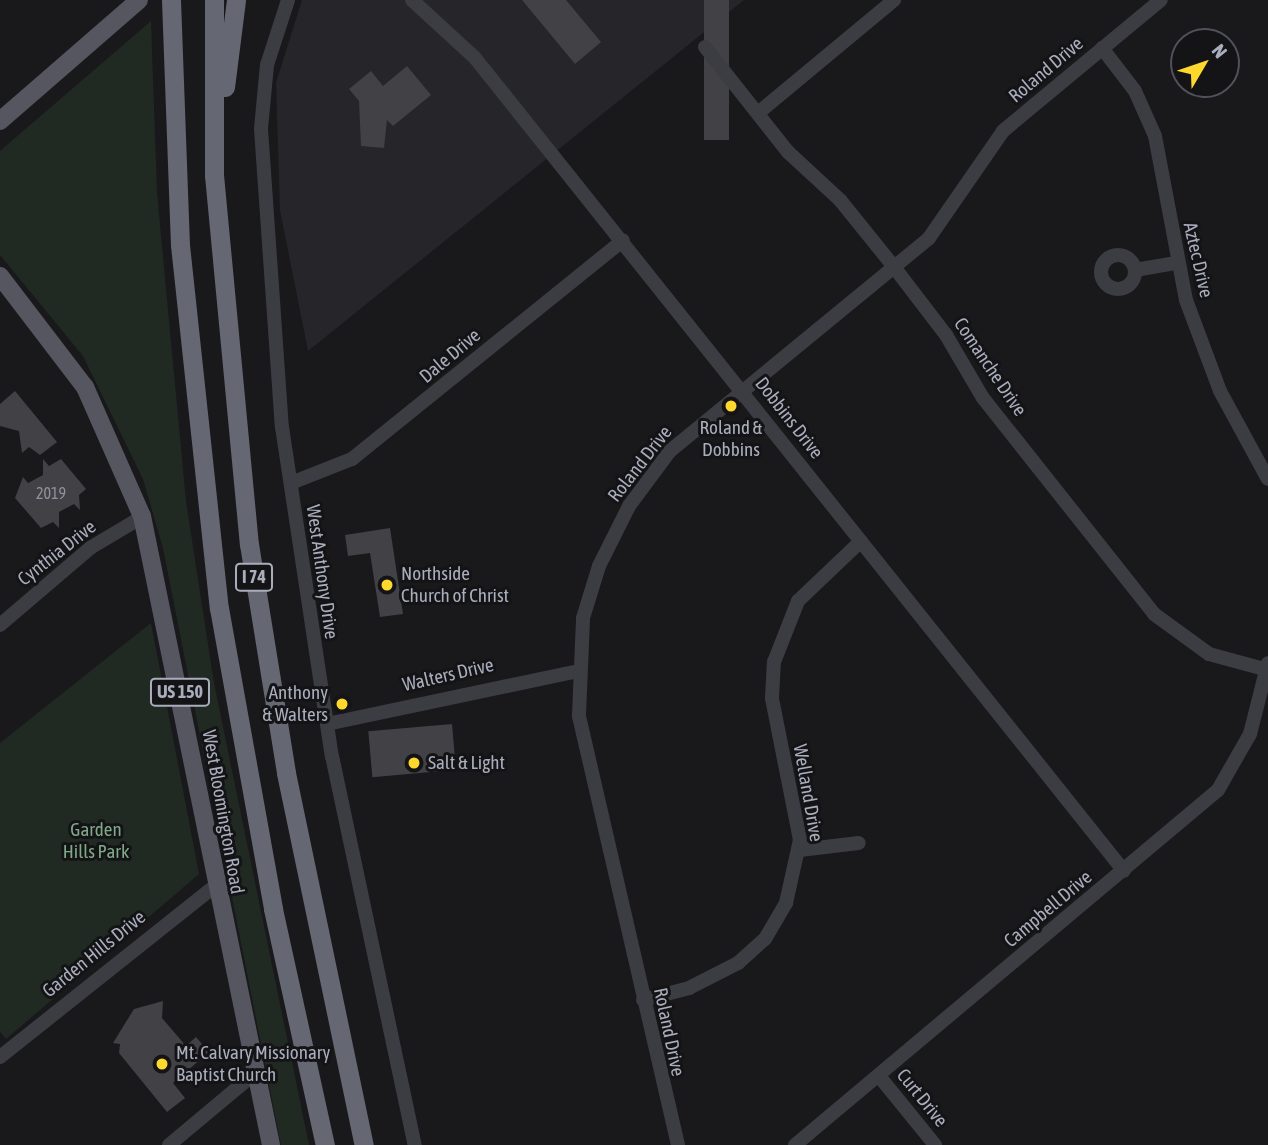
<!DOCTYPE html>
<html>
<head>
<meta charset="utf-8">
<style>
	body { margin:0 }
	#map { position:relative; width:1268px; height:1145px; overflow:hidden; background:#19191c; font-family:"Asap Condensed",sans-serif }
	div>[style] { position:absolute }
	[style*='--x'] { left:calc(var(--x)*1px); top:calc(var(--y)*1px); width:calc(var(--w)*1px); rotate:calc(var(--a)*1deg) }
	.built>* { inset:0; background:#262529 }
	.green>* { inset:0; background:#202a23 }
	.building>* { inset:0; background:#414146; transform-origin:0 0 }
	.minor>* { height:14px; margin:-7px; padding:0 7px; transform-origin:7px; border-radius:7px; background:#3c3c43 }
	.minor>.ring { margin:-7px; padding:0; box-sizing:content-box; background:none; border:14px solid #3c3c43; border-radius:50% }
	.major>* { height:18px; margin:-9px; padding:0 9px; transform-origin:9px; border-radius:9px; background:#555660 }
	.highway>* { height:19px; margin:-9.5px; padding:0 9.5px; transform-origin:9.5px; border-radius:9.5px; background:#656773 }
	.dots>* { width:19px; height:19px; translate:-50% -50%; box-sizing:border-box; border:4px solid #141417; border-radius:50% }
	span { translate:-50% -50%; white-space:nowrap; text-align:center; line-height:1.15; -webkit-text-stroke:6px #141417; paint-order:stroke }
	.number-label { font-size:16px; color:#90929e }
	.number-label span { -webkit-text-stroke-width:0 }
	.shield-label span { padding:2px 5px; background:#141417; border:2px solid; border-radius:5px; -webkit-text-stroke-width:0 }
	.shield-label { font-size:18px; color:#aaadbc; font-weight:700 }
	.street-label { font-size:19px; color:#aaadbc }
	.poi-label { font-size:19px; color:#aaadbc }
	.left { translate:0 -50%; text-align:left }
	.right { translate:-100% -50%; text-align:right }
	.park-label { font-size:19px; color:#80a988 }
	.north { position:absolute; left:1170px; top:28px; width:70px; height:70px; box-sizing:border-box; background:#141417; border:2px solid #505159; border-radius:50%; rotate:51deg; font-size:19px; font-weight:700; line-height:28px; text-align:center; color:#aaadbc }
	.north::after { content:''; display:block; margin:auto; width:24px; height:32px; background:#ffd82e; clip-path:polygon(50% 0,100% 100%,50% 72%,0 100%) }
</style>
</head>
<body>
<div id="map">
	<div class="built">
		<i style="clip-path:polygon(302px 0,744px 0,308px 351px,280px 210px,276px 83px)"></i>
	</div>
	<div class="green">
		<i style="clip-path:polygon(151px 21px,157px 193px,186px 501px,214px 683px,309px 1145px,281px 1145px,163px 548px,143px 479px,83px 356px,0 255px,0 151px)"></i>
		<i style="clip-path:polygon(151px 623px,199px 874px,6px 1039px,0 1032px,0 743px)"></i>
	</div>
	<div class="building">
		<i style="clip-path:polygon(522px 0,566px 0,601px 42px,575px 64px)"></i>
		<i style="left:704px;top:0;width:25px;height:140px"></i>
		<i style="clip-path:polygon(407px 66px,431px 95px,393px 126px,387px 120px,384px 148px,361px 146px,359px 101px,349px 89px,371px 71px,383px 86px)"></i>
		<i style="clip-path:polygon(15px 391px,57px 442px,40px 455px,29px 447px,22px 453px,19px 431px,0 426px,0 404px)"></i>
		<i style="clip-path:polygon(43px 459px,49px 466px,61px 459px,86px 489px,79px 495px,80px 510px,74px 504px,59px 512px,59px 528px,53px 522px,41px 528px,15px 498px,23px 477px,28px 483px,43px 475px)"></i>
		<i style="clip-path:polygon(390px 528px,403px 614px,380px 617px,370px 553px,348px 556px,345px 535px)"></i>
		<i style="left:452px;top:724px;width:46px;height:84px;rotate:85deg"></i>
		<i style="clip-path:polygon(163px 1001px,162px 1018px,186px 1046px,196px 1037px,209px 1052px,173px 1083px,185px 1098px,167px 1112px,119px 1053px,120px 1044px,113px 1043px,134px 1009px)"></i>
	</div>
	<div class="minor">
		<i style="--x:288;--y:0;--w:68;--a:107.9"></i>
		<i style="--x:267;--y:65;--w:64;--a:95.4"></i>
		<i style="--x:261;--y:129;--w:299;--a:86"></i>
		<i style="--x:282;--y:427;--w:333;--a:81.4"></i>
		<i style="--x:332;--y:756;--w:398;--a:78"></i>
		<i style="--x:412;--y:0;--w:86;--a:42.6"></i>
		<i style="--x:475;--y:58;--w:1040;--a:51.4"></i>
		<i style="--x:705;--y:47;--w:134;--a:51.7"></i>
		<i style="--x:788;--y:152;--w:71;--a:42.7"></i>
		<i style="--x:840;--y:200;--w:86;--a:51.1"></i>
		<i style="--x:894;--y:267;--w:86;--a:52.6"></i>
		<i style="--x:946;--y:335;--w:73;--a:59.6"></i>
		<i style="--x:983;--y:398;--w:275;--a:51.6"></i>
		<i style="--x:1154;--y:614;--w:68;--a:36"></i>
		<i style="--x:1209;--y:654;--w:61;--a:15.2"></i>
		<i style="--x:1102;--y:48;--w:54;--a:52.5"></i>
		<i style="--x:1135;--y:91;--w:49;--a:66"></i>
		<i style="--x:1155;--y:136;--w:167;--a:79.3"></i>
		<i style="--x:1186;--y:300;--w:97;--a:69.5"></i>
		<i style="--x:1220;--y:391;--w:100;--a:61.4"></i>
		<i style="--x:758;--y:113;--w:177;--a:-39.7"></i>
		<i class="ring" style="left:1101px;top:255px;width:20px;height:20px"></i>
		<i style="--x:1135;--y:270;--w:42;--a:-9.7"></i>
		<i style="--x:291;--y:483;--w:66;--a:-21.5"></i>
		<i style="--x:352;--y:459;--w:348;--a:-38.9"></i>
		<i style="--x:0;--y:625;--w:118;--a:-40.5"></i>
		<i style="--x:90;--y:548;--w:61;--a:-30.8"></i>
		<i style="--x:327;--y:724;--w:257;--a:-11.9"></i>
		<i style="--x:800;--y:850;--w:59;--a:-6.8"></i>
		<i style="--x:643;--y:1000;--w:48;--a:-14.6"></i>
		<i style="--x:689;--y:988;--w:55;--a:-27"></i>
		<i style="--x:738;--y:963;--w:36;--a:-42"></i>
		<i style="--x:765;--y:939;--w:42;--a:-59.7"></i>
		<i style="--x:786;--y:903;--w:65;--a:-77.5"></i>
		<i style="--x:800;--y:840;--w:145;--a:-101.2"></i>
		<i style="--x:772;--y:698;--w:36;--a:-87"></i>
		<i style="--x:774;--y:662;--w:66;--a:-68.5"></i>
		<i style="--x:798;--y:601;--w:87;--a:-43.6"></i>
		<i style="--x:0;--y:1057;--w:275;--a:-38.5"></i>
		<i style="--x:879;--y:1076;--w:89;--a:50.9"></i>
		<i style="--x:169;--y:1145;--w:112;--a:-39.9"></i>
		<i style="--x:678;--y:1145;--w:441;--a:-103"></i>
		<i style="--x:579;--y:715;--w:97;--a:-87.6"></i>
		<i style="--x:583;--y:618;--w:54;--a:-72.9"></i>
		<i style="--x:599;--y:566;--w:67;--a:-63.4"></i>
		<i style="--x:629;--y:506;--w:69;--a:-53.3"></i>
		<i style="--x:670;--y:451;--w:335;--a:-39.4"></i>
		<i style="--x:929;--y:238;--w:130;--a:-55.3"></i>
		<i style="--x:1003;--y:131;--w:205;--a:-39.7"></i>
		<i style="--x:795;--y:1145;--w:552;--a:-40"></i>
		<i style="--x:1218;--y:790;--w:64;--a:-60.3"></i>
		<i style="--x:1250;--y:734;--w:73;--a:-75.8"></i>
	</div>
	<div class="major">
		<i style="--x:0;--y:121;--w:184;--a:-41"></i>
		<i style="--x:0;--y:276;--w:140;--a:52.6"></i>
		<i style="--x:85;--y:387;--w:141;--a:66.2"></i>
		<i style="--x:142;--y:516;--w:642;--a:78.41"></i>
	</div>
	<div class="highway">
		<i style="--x:171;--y:0;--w:245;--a:87.9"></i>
		<i style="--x:180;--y:245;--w:365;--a:83.9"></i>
		<i style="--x:219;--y:608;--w:306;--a:79.8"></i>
		<i style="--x:273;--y:909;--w:242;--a:77.6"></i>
		<i style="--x:214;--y:0;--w:175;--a:90"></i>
		<i style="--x:214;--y:175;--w:371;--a:84.6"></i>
		<i style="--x:249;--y:544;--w:232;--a:80.8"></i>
		<i style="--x:286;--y:773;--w:380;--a:78.2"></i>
		<i style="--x:225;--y:87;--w:88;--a:-82.8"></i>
	</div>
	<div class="dots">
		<i style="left:731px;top:406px;background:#ffd82e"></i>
		<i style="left:387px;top:585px;background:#ffd82e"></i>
		<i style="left:342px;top:704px;background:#ffd82e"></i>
		<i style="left:414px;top:763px;background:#ffd82e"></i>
		<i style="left:162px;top:1064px;background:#ffd82e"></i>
	</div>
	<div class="number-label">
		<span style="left:51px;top:493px">2019</span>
	</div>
	<div class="shield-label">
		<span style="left:254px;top:577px">I 74</span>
		<span style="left:180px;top:692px">US 150</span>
	</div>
	<div class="street-label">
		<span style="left:1046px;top:70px;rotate:-40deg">Roland Drive</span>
		<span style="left:1198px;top:260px;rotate:77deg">Aztec Drive</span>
		<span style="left:450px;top:356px;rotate:-40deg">Dale Drive</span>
		<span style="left:990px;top:367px;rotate:56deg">Comanche Drive</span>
		<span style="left:789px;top:418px;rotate:52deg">Dobbins Drive</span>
		<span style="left:640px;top:464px;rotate:-52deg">Roland Drive</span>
		<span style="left:57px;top:553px;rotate:-38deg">Cynthia Drive</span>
		<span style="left:322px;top:572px;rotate:82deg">West Anthony Drive</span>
		<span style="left:448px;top:675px;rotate:-13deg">Walters Drive</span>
		<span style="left:808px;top:793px;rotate:80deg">Welland Drive</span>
		<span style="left:223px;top:812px;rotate:80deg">West Bloomington Road</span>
		<span style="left:1048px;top:909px;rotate:-40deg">Campbell Drive</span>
		<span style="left:94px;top:954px;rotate:-39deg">Garden Hills Drive</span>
		<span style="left:669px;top:1032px;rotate:78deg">Roland Drive</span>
		<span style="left:922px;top:1098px;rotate:51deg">Curt Drive</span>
	</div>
	<div class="poi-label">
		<span style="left:731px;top:439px">Roland &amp;<br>Dobbins</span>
		<span class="left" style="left:401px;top:585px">Northside<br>Church of Christ</span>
		<span class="right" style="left:328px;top:704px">Anthony<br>&amp; Walters</span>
		<span class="left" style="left:428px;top:763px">Salt &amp; Light</span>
		<span class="left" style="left:176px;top:1064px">Mt. Calvary Missionary<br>Baptist Church</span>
	</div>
	<div class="park-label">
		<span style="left:96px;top:841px">Garden<br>Hills Park</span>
	</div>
	<div class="north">N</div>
</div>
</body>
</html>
